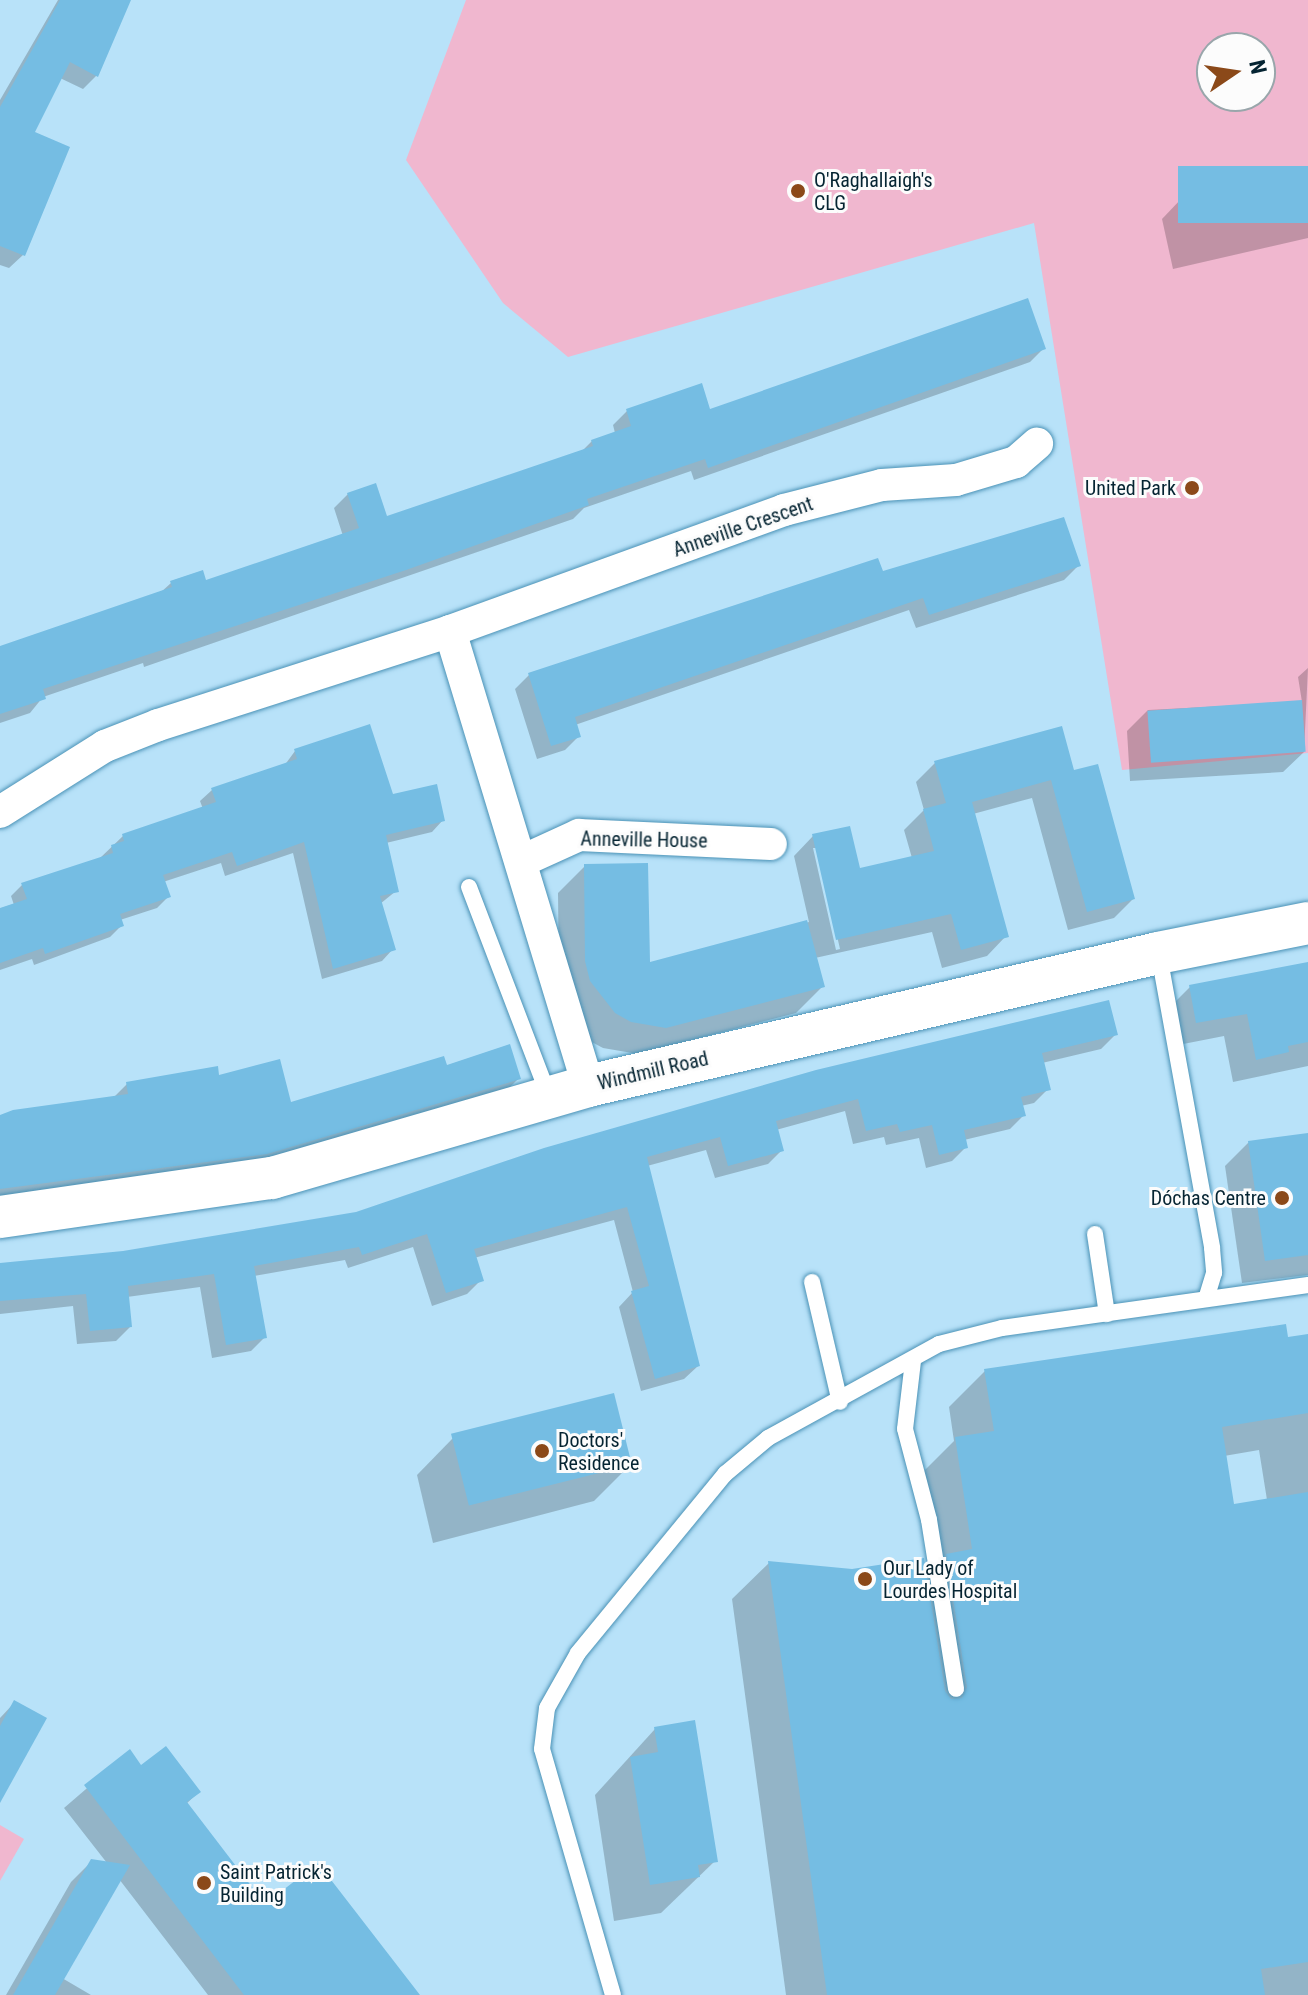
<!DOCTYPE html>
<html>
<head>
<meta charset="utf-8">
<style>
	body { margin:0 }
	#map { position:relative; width:1308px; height:1995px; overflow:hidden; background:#b8e2f9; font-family:"Roboto Condensed",sans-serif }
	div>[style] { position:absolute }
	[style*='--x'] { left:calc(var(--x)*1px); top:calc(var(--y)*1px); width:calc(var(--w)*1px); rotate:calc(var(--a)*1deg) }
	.green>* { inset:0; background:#f0b7cf }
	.shadow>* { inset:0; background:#0003 }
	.building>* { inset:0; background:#75bde3; transform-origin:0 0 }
	.roads { filter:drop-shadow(0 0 2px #4a92b6) drop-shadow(0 0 2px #4a92b6) }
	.service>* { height:16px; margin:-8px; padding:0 8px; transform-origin:8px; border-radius:8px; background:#fff }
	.minor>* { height:32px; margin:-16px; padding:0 16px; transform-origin:16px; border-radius:16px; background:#fff }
	.tertiary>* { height:42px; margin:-21px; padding:0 21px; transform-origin:21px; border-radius:21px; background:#fff }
	.dots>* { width:22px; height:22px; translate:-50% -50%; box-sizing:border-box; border:4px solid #fcfcfc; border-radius:50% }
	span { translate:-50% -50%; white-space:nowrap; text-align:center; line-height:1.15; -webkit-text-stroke:6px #fcfcfc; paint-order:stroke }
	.poi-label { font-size:20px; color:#052432 }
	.left { translate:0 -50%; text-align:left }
	.right { translate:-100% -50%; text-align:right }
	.street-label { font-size:20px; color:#052432 }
	.north { position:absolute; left:1196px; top:32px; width:80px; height:80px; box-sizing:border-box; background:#fcfcfc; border:2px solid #99a6ab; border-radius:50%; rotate:77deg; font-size:22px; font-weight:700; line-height:32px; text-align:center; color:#052432 }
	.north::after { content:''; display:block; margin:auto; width:28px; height:36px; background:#8b4919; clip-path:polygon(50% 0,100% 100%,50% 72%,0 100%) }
</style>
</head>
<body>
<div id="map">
	<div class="green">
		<i style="clip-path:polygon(evenodd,466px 0,1308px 0,1308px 753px,1122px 770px,1034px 223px,568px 357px,503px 303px,406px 160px,466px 0,1212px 48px,1260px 48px,1260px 96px,1212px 96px,1212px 48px)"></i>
		<i style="clip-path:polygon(0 1825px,24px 1839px,0 1881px)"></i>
	</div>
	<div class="shadow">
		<i style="clip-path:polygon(58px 0,129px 0,96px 76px,83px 89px,60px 78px,32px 133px,23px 255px,9px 268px,0 265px,0 100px)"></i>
		<i style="clip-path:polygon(1308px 168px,1308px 238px,1173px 269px,1162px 219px,1182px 198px)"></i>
		<i style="clip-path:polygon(1044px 348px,1030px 362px,694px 480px,691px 471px,584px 508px,573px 519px,144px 667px,143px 663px,43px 697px,30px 713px,0 723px,0 648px,160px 593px,171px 583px,205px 583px,343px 536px,334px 508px,348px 494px,386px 518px,581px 452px,592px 441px,615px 433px,613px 425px,627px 411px,709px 411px)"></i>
		<i style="clip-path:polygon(1078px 566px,1064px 580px,916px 628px,909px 610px,575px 725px,579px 736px,565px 750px,537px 759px,515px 689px,529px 675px,882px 574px)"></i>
		<i style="clip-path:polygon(1308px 668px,1304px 752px,1283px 772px,1130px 781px,1127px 731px,1148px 710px,1302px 702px,1298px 677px)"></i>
		<i style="clip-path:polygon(295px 751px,443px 820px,432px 832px,386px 843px,396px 891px,380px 904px,393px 949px,382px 961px,322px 979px,293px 853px,225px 876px,221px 863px,163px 882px,168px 897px,157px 908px,120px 920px,121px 926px,110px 937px,34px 965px,32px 959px,0 970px,0 910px,14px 905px,11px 896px,22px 885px,99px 859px,123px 836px,203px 809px,200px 801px,212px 790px,284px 766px)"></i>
		<i style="clip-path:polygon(evenodd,936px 762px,1073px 773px,1133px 899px,1114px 918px,1068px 930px,1032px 798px,973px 814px,1006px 936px,987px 956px,942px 968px,932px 932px,815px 958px,823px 986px,796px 1013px,638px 1054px,603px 1048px,588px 1040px,559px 988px,558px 893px,585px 866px,648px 965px,809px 922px,794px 856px,813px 836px,858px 870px,912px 858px,904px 830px,924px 810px,916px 782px,936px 762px,813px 848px,817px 848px,840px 949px,836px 950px,813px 848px)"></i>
		<i style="clip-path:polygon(1308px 965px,1308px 1066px,1233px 1082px,1224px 1036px,1173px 1046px,1167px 1010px,1190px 987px)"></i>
		<i style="clip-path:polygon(1115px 1035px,1101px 1049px,1042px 1063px,1048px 1089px,1034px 1103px,1021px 1106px,1024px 1115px,1010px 1129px,964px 1140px,966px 1147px,952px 1161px,926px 1168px,919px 1138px,886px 1145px,884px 1137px,853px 1144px,845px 1111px,776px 1130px,782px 1150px,768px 1164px,715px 1178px,706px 1150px,647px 1166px,698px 1366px,684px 1379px,641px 1391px,619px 1307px,633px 1292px,614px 1220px,474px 1258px,481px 1280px,467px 1294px,432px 1306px,413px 1247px,348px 1268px,345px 1260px,254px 1276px,265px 1337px,251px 1351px,212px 1358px,200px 1287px,127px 1297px,130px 1327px,116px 1341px,77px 1344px,73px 1306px,0 1314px,0 1265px,123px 1253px,356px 1214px)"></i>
		<i style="clip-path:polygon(445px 1067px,519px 1078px,505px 1092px,252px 1168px,0 1200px,0 1116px,113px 1098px,127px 1084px,218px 1078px,289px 1104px)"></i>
		<i style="clip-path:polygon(1308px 1135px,1308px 1275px,1242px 1283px,1225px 1166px,1249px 1142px)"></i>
		<i style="clip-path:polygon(evenodd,1308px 1336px,1308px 1995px,786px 1995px,732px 1599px,769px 1563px,925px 1577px,934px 1569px,920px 1475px,954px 1441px,949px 1407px,985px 1371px,1308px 1336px,1259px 1450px,1267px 1500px,1232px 1506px,1224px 1456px,1259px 1450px)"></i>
		<i style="clip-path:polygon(453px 1438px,630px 1465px,594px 1501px,433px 1543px,417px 1475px)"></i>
		<i style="clip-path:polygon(15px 1702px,0 1793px,0 1718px)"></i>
		<i style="clip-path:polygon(655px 1729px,715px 1861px,661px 1913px,614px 1921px,595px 1795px)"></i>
		<i style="clip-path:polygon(129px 1752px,141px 1768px,199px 1792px,186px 1804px,265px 1907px,417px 1995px,208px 1995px,119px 1879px,62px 1978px,91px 1995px,6px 1995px,71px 1882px,92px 1861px,107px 1863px,64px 1808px)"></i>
	</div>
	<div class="building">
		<i style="clip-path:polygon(60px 0,131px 0,98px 77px,70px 62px,35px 132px,70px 147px,25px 256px,0 246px,0 107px)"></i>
		<i style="left:1308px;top:166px;width:57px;height:130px;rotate:90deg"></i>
		<i style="clip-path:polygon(1028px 298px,1046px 349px,708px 468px,705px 459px,587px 499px,589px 505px,406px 570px,43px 689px,46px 699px,0 714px,0 646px,172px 587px,170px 581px,203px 570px,206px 580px,359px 528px,347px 493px,376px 483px,387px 516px,593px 446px,591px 440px,631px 426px,626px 409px,702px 383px,710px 409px)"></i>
		<i style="clip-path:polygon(1064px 517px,1081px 566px,929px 615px,923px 598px,575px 717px,581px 737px,551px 746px,528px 673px,878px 558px,883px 571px)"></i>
		<i style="left:1302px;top:700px;width:52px;height:155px;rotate:86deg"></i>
		<i style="clip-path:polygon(370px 724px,393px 794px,437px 784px,445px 821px,386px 835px,399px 892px,380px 896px,396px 950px,333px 969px,304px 842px,237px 866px,232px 852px,163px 875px,171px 897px,120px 914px,124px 926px,45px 954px,43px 948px,0 963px,0 908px,27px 899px,21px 883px,113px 853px,111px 845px,124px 841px,122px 834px,216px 802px,211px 788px,297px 759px,294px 749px)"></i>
		<i style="clip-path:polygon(1062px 726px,1074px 770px,1098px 764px,1135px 899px,1087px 912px,1051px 780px,972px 802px,1009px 937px,961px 950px,951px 914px,836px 940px,812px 834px,850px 826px,860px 868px,934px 851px,923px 809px,946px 803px,934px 761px)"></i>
		<i style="clip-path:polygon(648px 863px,650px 962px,807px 920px,825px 987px,666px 1028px,631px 1022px,615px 1013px,590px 981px,585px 961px,584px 864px)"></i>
		<i style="clip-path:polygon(1308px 962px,1308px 1042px,1288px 1046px,1289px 1052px,1256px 1060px,1247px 1014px,1196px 1023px,1189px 985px)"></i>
		<i style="clip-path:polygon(1109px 1000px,1118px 1035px,1042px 1053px,1051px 1090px,1021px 1097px,1026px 1116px,964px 1130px,968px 1148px,939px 1155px,932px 1125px,900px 1132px,897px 1124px,866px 1131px,858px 1099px,776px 1121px,784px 1151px,728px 1166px,720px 1137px,647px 1157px,700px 1366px,655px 1379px,631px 1291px,649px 1286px,627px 1207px,474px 1249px,484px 1281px,446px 1293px,427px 1234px,362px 1255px,359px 1247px,254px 1266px,267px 1338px,226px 1345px,214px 1274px,128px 1286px,132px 1327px,90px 1331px,86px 1294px,0 1301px,0 1263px,123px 1251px,356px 1212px,544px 1148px,816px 1070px)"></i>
		<i style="clip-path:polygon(510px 1044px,521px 1079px,267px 1154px,0 1189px,0 1115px,13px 1110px,128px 1094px,126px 1082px,218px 1066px,219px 1075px,280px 1059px,291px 1102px,444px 1056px,447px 1065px)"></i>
		<i style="clip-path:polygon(1308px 1133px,1308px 1255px,1265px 1261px,1248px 1141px)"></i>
		<i style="clip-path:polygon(1286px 1324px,1288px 1337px,1308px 1334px,1308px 1413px,1222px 1427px,1234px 1504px,1308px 1492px,1308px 1962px,1261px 1969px,1265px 1995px,827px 1995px,768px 1561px,852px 1569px,924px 1558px,945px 1691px,951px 1699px,962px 1698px,967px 1687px,946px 1554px,972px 1549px,955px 1437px,994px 1431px,984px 1369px)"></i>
		<i style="left:614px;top:1393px;width:74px;height:168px;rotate:76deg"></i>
		<i style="clip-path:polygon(14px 1700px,47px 1718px,0 1803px,0 1726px)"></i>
		<i style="clip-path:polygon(695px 1720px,718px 1862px,698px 1865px,700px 1877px,650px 1885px,630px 1757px,658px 1752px,654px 1727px)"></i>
		<i style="clip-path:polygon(166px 1746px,201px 1792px,187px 1802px,265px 1904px,318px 1863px,420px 1995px,244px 1995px,84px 1785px,130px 1749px,141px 1765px)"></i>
		<i style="clip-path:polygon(91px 1859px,130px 1865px,55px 1995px,13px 1995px)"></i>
	</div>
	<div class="roads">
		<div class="service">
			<i style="--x:469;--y:887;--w:224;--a:69.1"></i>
			<i style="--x:1159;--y:955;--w:298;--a:79.7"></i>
			<i style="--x:1212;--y:1248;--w:25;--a:85"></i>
			<i style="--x:1214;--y:1273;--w:27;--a:107"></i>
			<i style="--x:1095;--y:1234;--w:81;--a:81.5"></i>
			<i style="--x:812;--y:1282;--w:123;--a:76.9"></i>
			<i style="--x:913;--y:1361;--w:68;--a:96.7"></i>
			<i style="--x:905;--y:1429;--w:94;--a:75.2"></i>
			<i style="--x:929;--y:1520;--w:171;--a:80.9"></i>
			<i style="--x:613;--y:1995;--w:256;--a:-106.1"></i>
			<i style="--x:542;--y:1749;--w:41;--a:-83"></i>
			<i style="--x:547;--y:1708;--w:63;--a:-60.6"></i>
			<i style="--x:578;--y:1653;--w:232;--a:-50.6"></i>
			<i style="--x:725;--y:1474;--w:56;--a:-39.9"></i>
			<i style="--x:768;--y:1438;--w:195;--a:-28.8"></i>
			<i style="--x:939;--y:1344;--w:65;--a:-14.3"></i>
			<i style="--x:1002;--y:1328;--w:309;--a:-8"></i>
		</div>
		<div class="minor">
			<i style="--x:450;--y:631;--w:475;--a:73.1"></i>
			<i style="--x:0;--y:812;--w:124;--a:-32.2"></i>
			<i style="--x:105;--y:746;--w:57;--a:-21.6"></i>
			<i style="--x:158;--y:725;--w:307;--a:-17.8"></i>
			<i style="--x:450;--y:631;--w:355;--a:-19.9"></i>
			<i style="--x:784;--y:510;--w:101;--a:-14.3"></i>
			<i style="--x:882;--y:485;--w:74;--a:-3.9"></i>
			<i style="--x:956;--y:480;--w:63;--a:-16.7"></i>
			<i style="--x:1016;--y:462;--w:28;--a:-41"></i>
			<i style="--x:522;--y:861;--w:63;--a:-24.5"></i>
			<i style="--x:579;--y:835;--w:192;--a:2.7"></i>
		</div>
		<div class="tertiary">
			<i style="--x:0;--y:1217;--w:275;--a:-8.2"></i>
			<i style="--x:272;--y:1178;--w:329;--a:-16.2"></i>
			<i style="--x:588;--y:1086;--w:585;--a:-13.13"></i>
			<i style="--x:1158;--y:953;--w:153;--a:-11.3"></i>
		</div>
	</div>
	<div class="dots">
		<i style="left:798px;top:191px;background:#8b4919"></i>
		<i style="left:1192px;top:488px;background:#8b4919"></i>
		<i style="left:1282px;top:1198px;background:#8b4919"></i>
		<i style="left:542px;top:1451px;background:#8b4919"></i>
		<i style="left:865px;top:1579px;background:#8b4919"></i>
		<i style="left:204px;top:1883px;background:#8b4919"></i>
	</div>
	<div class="poi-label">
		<span class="left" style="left:814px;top:192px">O'Raghallaigh's<br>CLG</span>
		<span class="right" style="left:1176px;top:488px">United Park</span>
		<span class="right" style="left:1266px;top:1198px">Dóchas Centre</span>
		<span class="left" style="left:558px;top:1452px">Doctors'<br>Residence</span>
		<span class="left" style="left:883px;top:1580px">Our Lady of<br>Lourdes Hospital</span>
		<span class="left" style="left:220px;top:1884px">Saint Patrick's<br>Building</span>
	</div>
	<div class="street-label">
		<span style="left:743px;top:527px;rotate:-19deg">Anneville Crescent</span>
		<span style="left:644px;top:840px;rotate:1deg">Anneville House</span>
		<span style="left:653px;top:1071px;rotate:-13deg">Windmill Road</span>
	</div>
	<div class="north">N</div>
</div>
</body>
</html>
